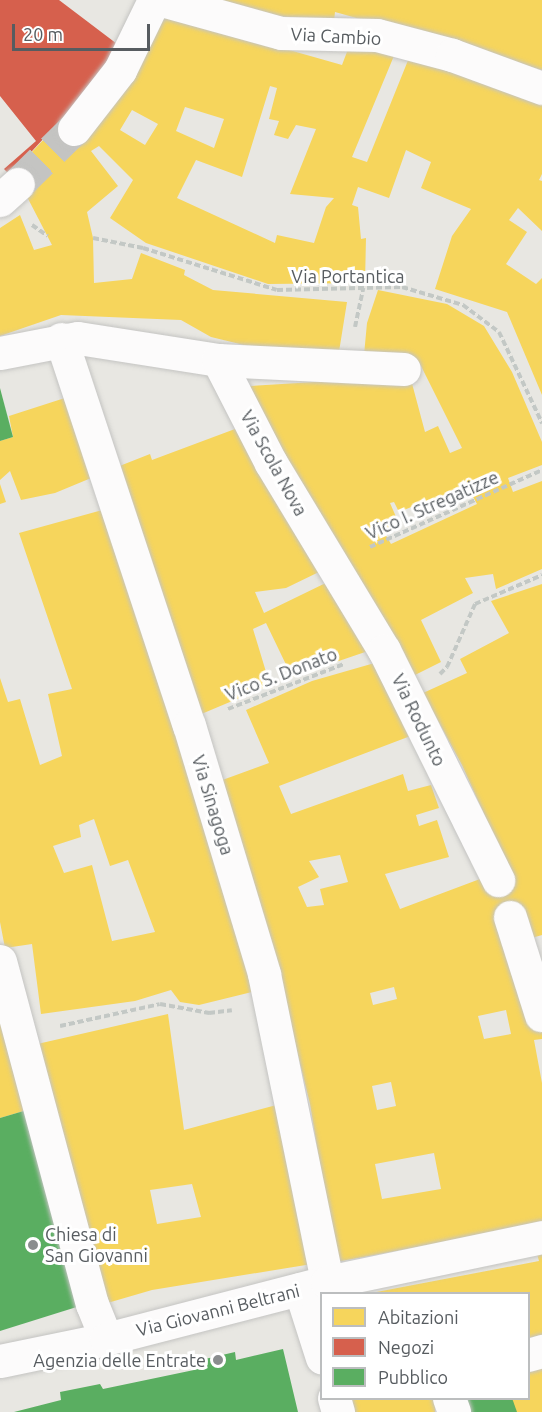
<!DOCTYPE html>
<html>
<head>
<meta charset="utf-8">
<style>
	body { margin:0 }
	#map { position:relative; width:542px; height:1412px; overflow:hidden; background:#e8e7e2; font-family:Ubuntu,sans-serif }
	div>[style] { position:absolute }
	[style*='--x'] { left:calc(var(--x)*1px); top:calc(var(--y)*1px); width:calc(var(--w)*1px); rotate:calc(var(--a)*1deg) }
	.homes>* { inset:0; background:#f6d55c; transform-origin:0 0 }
	.shops>* { inset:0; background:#d6604d }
	.public>* { inset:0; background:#5aae61 }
	.minor-tunnel>* { height:33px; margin-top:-16.5px; transform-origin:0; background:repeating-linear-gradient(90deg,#c4c4c2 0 33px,transparent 0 49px) }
	.path>* { height:4px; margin-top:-2px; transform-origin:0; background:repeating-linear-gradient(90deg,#c3c8c5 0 6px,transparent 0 9px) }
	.roads { filter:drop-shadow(0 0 2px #c4c4c2) drop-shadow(0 0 2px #c4c4c2) }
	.minor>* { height:33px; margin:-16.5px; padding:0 16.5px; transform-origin:16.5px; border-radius:16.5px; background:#fcfbfb }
	.dots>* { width:16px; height:16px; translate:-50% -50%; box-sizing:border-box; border:3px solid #fff; border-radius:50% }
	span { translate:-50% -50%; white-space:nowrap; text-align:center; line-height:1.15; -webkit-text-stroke:6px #fff; paint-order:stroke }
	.street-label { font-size:18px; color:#575c60 }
	.poi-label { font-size:18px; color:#575c60 }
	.left { translate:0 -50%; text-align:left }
	.right { translate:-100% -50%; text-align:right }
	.legend { position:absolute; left:320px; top:1292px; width:210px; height:108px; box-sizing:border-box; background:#fff; border:2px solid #bcbebf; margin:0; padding:8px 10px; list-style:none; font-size:18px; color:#575c60 }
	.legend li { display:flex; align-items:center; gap:12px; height:30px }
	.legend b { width:30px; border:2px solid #bcbebf }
	.scale { position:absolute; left:12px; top:24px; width:138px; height:27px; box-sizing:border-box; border:3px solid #575c60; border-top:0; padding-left:8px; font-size:18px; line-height:21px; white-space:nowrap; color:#575c60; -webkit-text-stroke:4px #fff; paint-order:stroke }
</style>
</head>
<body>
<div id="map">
	<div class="homes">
		<i style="clip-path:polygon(214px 0,542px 0,542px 70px,335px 12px,334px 21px,255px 14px)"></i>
		<i style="clip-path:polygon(evenodd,163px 14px,342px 65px,350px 44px,396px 51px,352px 157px,367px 162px,411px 53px,542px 101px,542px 174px,539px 180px,542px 181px,542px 231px,518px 208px,509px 220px,527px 232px,506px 264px,536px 284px,542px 278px,542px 395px,507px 312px,435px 289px,452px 236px,471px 209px,421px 188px,431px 162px,406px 150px,389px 198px,358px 187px,352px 205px,358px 207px,361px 239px,366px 238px,365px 283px,268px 284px,146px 243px,110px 218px,133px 180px,99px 146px,91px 151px,118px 186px,87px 212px,93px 238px,94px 283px,132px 279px,141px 253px,185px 270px,184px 275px,213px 290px,347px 302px,338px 358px,244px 345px,211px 337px,181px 320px,61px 315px,0 336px,0 228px,20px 215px,34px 250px,52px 245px,23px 189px,10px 175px,163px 14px,270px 86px,277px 88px,269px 119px,279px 121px,274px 135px,288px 139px,296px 125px,316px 129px,290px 194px,334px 198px,326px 207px,314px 243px,277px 235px,275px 243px,177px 198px,196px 160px,242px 177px,270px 86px,163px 14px,185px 107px,224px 119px,214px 148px,176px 131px,185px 107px,163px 14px,132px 110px,158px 124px,145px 145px,120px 130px,132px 110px)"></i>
		<i style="clip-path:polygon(evenodd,378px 290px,447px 304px,484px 326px,512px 372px,542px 442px,542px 465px,508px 478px,513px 492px,542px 481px,542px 569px,496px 589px,493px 574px,465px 578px,473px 593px,421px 620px,441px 662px,413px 676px,262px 418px,250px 386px,410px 376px,425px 432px,438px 426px,450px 453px,462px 448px,419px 362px,364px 355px,367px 323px,378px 290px,471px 493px,477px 504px,391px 544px,385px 534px,400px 526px,390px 503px,394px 502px,399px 512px,421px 503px,425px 510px,471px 493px)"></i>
		<i style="clip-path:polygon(71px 396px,96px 476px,55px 493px,21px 500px,10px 471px,0 480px,0 441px,13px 437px,9px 416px)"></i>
		<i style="clip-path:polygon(243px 426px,321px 571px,286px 588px,255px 592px,264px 613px,336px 578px,371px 650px,292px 677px,266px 623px,253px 629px,270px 685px,199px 715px,117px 467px,150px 454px,152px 460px)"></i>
		<i style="clip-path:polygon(0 484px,6px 502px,0 504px)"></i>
		<i style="clip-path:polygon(evenodd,106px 509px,260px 990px,199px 1005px,180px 1002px,171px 990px,135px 1001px,41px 1014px,32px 944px,5px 948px,0 922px,0 678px,8px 702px,20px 699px,40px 765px,62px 756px,48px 694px,72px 689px,19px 533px,106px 509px,94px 819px,110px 866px,128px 860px,155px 932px,112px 941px,92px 865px,64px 873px,53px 846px,81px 837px,79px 825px,94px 819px)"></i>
		<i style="clip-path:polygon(evenodd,542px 584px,542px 935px,528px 939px,542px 1015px,542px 1039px,534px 1040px,542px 1083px,542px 1224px,336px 1262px,310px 1104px,285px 1002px,217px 782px,269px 763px,246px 710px,312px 681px,385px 660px,421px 732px,279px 786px,291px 814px,403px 774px,408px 791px,431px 785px,439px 808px,416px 815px,419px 826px,437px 820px,449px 857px,385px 874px,400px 909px,488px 876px,502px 854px,462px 765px,423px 693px,467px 673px,460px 659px,509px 633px,491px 601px,542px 584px,340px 855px,348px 882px,320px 889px,324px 905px,307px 907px,298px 887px,319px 877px,309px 861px,340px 855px,542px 584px,394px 987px,397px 999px,373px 1005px,370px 993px,394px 987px,542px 584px,506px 1010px,511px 1034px,484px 1039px,478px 1016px,506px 1010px,542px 584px,391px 1082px,396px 1106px,377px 1110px,372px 1086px,391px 1082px,542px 584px,434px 1153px,441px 1189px,382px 1199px,375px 1164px,434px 1153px)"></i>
		<i style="clip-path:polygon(0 1004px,27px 1110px,0 1118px)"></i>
		<i style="clip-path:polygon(evenodd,168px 1014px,184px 1130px,284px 1103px,312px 1264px,152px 1290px,104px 1304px,33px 1045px,168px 1014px,192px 1184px,201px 1217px,157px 1224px,150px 1190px,192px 1184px)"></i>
		<i style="clip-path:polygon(536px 1250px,542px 1250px,542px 1335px,528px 1338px,528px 1293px,371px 1293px,539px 1261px)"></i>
		<i style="clip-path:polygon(542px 1359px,542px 1412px,464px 1412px,459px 1398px,528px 1398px,528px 1363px)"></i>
		<i style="left:348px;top:1398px;width:87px;height:15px"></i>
	</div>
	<div class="shops">
		<i style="clip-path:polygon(0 0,59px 0,125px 50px,10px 175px,4px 169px,36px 141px,0 96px)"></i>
	</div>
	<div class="public">
		<i style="clip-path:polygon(0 388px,13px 437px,0 441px)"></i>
		<i style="clip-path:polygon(27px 1110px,83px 1305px,0 1331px,0 1118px)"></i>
		<i style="clip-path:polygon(283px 1349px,298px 1412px,14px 1412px,61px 1400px,60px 1392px,100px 1384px,103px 1389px,194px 1370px,192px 1362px,235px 1352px,236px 1360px)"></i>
		<i style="clip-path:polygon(459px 1398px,512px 1398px,517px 1412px,464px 1412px)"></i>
	</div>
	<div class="minor-tunnel">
		<i style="--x:18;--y:184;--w:78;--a:-44.5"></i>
	</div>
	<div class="path">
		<i style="--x:32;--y:225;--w:19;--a:35"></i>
		<i style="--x:93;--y:238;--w:51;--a:11.3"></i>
		<i style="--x:143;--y:248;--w:140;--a:17.4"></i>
		<i style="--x:277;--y:290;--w:125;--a:-1.4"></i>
		<i style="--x:402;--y:287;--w:64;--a:16.4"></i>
		<i style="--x:463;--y:305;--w:45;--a:36.9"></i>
		<i style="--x:499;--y:332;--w:101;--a:64.7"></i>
		<i style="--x:355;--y:327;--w:40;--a:-78"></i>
		<i style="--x:370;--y:547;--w:188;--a:-24.1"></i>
		<i style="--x:440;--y:674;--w:10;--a:-45"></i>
		<i style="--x:447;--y:667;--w:69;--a:-66"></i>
		<i style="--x:475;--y:604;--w:73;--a:-23.4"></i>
		<i style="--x:228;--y:709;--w:124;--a:-21.2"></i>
		<i style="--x:60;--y:1026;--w:102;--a:-12.4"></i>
		<i style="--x:160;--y:1004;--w:50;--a:10.4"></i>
		<i style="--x:209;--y:1013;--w:23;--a:-7"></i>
	</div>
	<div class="roads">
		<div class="minor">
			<i style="--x:162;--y:0;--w:123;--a:15.5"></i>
			<i style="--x:281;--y:33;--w:96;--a:1.2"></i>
			<i style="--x:377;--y:35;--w:78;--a:14.9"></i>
			<i style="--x:452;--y:55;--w:96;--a:20.1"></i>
			<i style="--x:74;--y:129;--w:75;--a:-52.1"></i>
			<i style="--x:120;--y:70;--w:78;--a:-64.1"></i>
			<i style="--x:0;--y:200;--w:24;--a:-42"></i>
			<i style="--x:61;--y:339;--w:407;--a:71.7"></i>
			<i style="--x:189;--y:725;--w:260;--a:73.2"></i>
			<i style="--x:264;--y:974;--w:314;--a:78.4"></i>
			<i style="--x:0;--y:353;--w:79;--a:-10.9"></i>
			<i style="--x:78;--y:338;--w:142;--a:8.9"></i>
			<i style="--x:218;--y:360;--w:116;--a:62.8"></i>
			<i style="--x:271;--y:463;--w:218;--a:58.9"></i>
			<i style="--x:384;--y:650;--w:257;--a:63.6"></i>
			<i style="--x:218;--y:360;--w:186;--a:2.8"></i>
			<i style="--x:510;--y:917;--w:103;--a:72.4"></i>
			<i style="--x:0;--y:961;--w:355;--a:75"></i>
			<i style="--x:92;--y:1304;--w:38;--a:68"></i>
			<i style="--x:300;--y:1289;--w:72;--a:72.3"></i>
			<i style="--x:528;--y:1355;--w:15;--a:-16"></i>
			<i style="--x:0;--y:1361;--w:108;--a:-11.7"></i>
			<i style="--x:106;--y:1339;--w:228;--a:-14.5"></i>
			<i style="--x:327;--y:1282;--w:220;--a:-11.8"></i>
			<i style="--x:334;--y:1398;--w:15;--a:74"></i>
			<i style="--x:449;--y:1398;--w:15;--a:70"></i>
		</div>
	</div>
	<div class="dots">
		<i style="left:33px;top:1245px;background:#8a8d8e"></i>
		<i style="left:218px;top:1360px;background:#8a8d8e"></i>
	</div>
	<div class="street-label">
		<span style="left:336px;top:36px;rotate:3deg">Via Cambio</span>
		<span style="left:348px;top:276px">Via Portantica</span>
		<span style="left:274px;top:463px;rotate:61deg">Via Scola Nova</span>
		<span style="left:432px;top:505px;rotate:-24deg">Vico I. Stregatizze</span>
		<span style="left:281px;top:674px;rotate:-21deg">Vico S. Donato</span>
		<span style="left:419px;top:720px;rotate:64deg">Via Rodunto</span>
		<span style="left:213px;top:805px;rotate:73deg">Via Sinagoga</span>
		<span style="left:218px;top:1310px;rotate:-14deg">Via Giovanni Beltrani</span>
	</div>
	<div class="poi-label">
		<span class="left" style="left:45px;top:1245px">Chiesa di<br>San Giovanni</span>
		<span class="right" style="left:206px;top:1360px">Agenzia delle Entrate</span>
	</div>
	<ul class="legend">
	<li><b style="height:16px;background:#f6d55c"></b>Abitazioni</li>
	<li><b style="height:16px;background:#d6604d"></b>Negozi</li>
	<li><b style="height:16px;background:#5aae61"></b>Pubblico</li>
	</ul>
	<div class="scale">20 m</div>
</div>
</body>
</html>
